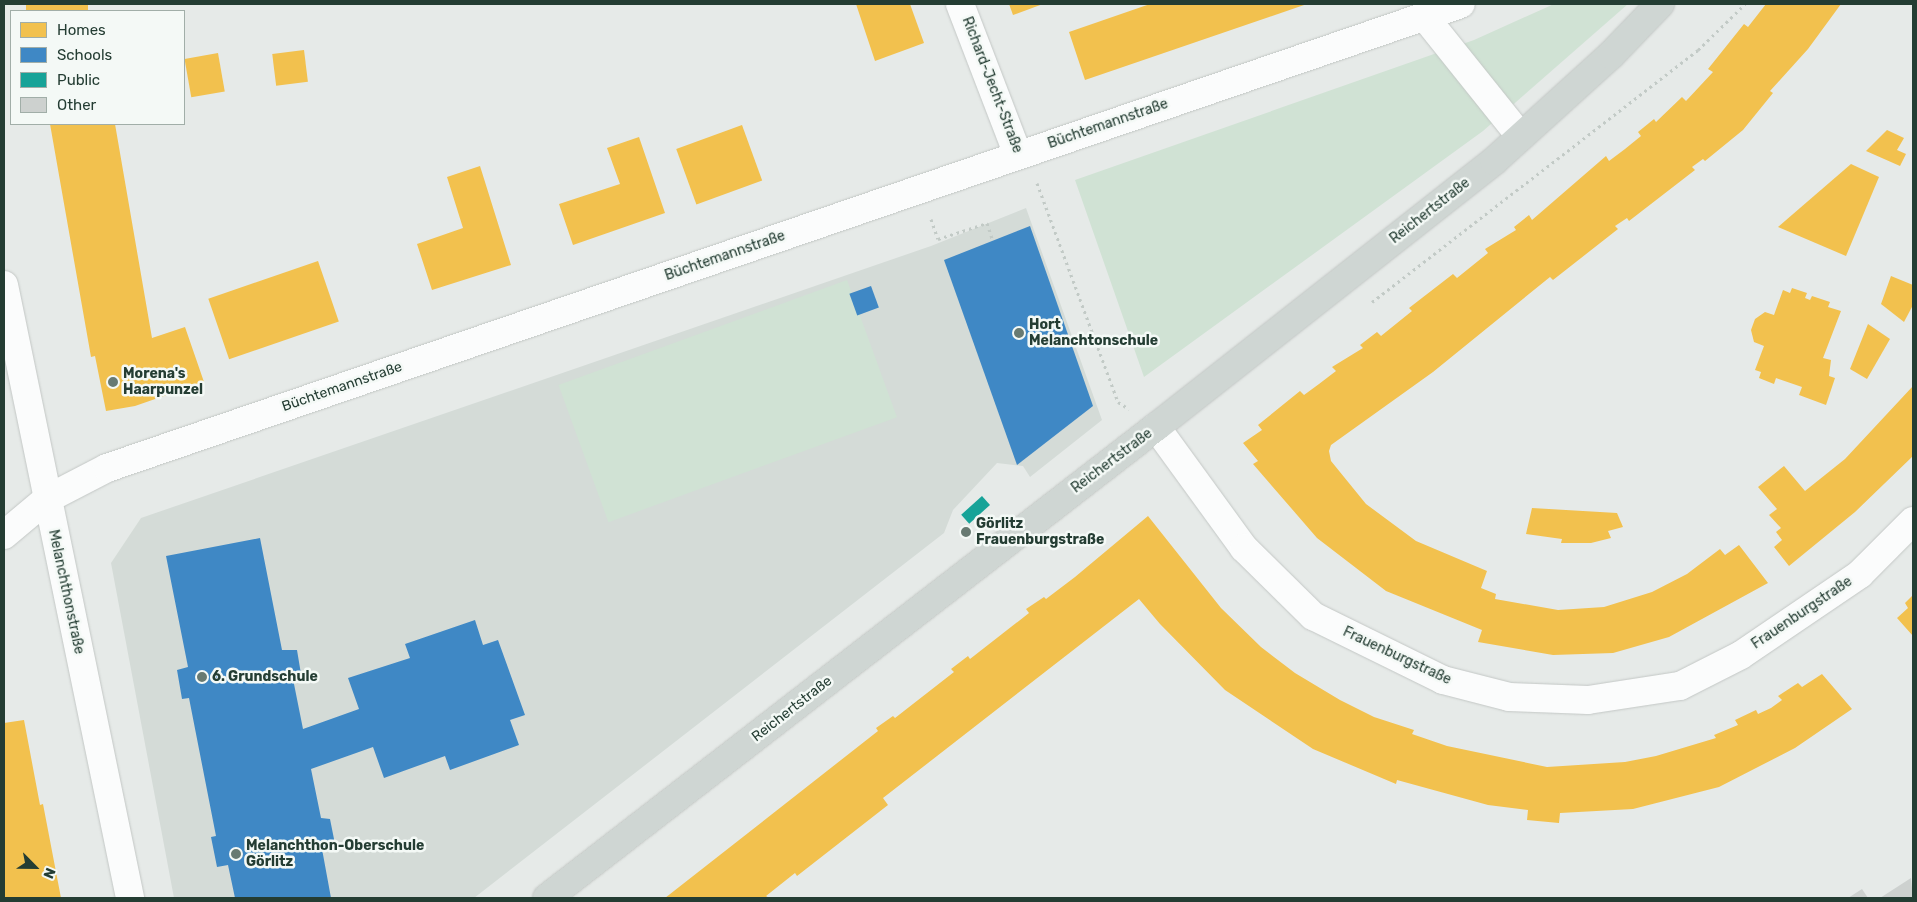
<!DOCTYPE html>
<html>
<head>
<meta charset="utf-8">
<style>
	body { margin:0 }
	#map { position:relative; width:1917px; height:902px; overflow:hidden; background:#e6eae8; font-family:Rubik,sans-serif }
	div>[style] { position:absolute }
	[style*='--x'] { left:calc(var(--x)*1px); top:calc(var(--y)*1px); width:calc(var(--w)*1px); rotate:calc(var(--a)*1deg) }
	.built>* { inset:0; background:#d4dbd7 }
	.green>* { inset:0; background:#d0e2d4; transform-origin:0 0 }
	.homes>* { inset:0; background:#f2c14e; transform-origin:0 0 }
	.schools>* { inset:0; background:#3f88c5; transform-origin:0 0 }
	.public>* { inset:0; background:#17a398; transform-origin:0 0 }
	.building>* { inset:0; background:#cdd1cf }
	.path>* { height:3px; margin-top:-1.5px; transform-origin:0; background:repeating-linear-gradient(90deg,#c2cac6 0 2.5px,transparent 0 6.5px) }
	.roads { filter:drop-shadow(0 0 1px #c3c7c5) drop-shadow(0 0 1px #c3c7c5) }
	.street>* { height:28px; margin:-14px; padding:0 14px; transform-origin:14px; border-radius:14px; background:#fbfcfc }
	.primary>* { height:28px; margin:-14px; padding:0 14px; transform-origin:14px; border-radius:14px; background:#cfd6d3 }
	.dots>* { width:14px; height:14px; translate:-50% -50%; box-sizing:border-box; border:2px solid #f4f9f6; border-radius:50% }
	span { translate:-50% -50%; white-space:nowrap; text-align:center; line-height:1.15; -webkit-text-stroke:5px #f4f9f6; paint-order:stroke }
	.street-label { font-size:14px; color:#243d33 }
	.poi-label { font-size:14px; color:#243d33; font-weight:700 }
	.left { translate:0 -50%; text-align:left }
	.frame { position:absolute; inset:0; border:5px solid #243d33; pointer-events:none }
	.legend { position:absolute; left:10px; top:10px; width:175px; height:115px; box-sizing:border-box; background:#f4f9f6; border:1px solid #a1aea8; margin:0; padding:6px 9px; list-style:none; font-size:15px; color:#243d33 }
	.legend li { display:flex; align-items:center; gap:10px; height:25px }
	.legend b { width:25px; border:1px solid #a1aea8 }
	.north { position:absolute; left:10px; top:842px; width:50px; height:50px; -webkit-text-stroke:4px #f4f9f6; paint-order:stroke; rotate:113deg; font-size:14px; font-weight:700; line-height:20px; text-align:center; color:#243d33 }
	.north::after { content:''; display:block; margin:auto; width:18px; height:22px; background:#243d33; clip-path:polygon(50% 0,100% 100%,50% 72%,0 100%) }
</style>
</head>
<body>
<div id="map">
	<div class="built">
		<i style="clip-path:polygon(1026px 208px,1102px 420px,1030px 477px,1023px 466px,997px 463px,953px 510px,944px 533px,474px 898px,174px 898px,111px 563px,141px 518px,931px 246px)"></i>
	</div>
	<div class="green">
		<i style="clip-path:polygon(1554px 4px,1628px 4px,1483px 131px,1144px 377px,1075px 180px,1474px 40px)"></i>
		<i style="left:847px;top:280px;width:146px;height:307px;rotate:70deg"></i>
	</div>
	<div class="homes">
		<i style="left:26px;top:4px;width:62px;height:7px"></i>
		<i style="clip-path:polygon(856px 4px,910px 4px,924px 43px,875px 61px)"></i>
		<i style="clip-path:polygon(1009px 4px,1043px 4px,1013px 15px)"></i>
		<i style="clip-path:polygon(1150px 4px,1307px 4px,1085px 80px,1069px 32px)"></i>
		<i style="clip-path:polygon(1766px 4px,1841px 4px,1808px 49px,1770px 91px,1773px 93px,1743px 130px,1705px 161px,1703px 159px,1692px 167px,1695px 170px,1629px 221px,1627px 218px,1615px 226px,1618px 229px,1553px 280px,1550px 277px,1433px 372px,1331px 445px,1329px 451px,1331px 461px,1366px 504px,1416px 541px,1487px 571px,1481px 588px,1496px 594px,1495px 599px,1558px 610px,1604px 607px,1652px 592px,1687px 574px,1720px 549px,1725px 555px,1739px 545px,1768px 583px,1669px 637px,1613px 653px,1553px 655px,1478px 642px,1482px 630px,1386px 591px,1317px 538px,1253px 464px,1258px 461px,1243px 443px,1262px 430px,1258px 425px,1300px 391px,1304px 395px,1319px 384px,1336px 371px,1332px 367px,1363px 348px,1360px 345px,1377px 332px,1381px 336px,1412px 311px,1409px 308px,1453px 274px,1457px 278px,1488px 253px,1485px 249px,1516px 230px,1514px 227px,1529px 215px,1532px 220px,1606px 156px,1609px 161px,1625px 149px,1641px 136px,1638px 132px,1654px 119px,1656px 122px,1682px 97px,1686px 101px,1713px 72px,1708px 69px,1744px 24px,1748px 27px)"></i>
		<i style="left:304px;top:50px;width:32px;height:32px;rotate:83deg"></i>
		<i style="left:218px;top:53px;width:39px;height:34px;rotate:80deg"></i>
		<i style="clip-path:polygon(50px 124px,115px 124px,152px 338px,185px 327px,204px 382px,135px 406px,106px 411px,95px 356px,91px 357px)"></i>
		<i style="left:742px;top:125px;width:59px;height:70px;rotate:70deg"></i>
		<i style="clip-path:polygon(1887px 130px,1904px 138px,1897px 150px,1906px 154px,1900px 166px,1866px 151px)"></i>
		<i style="clip-path:polygon(639px 137px,665px 213px,573px 245px,559px 204px,620px 184px,607px 148px)"></i>
		<i style="clip-path:polygon(1851px 164px,1879px 177px,1846px 256px,1778px 227px)"></i>
		<i style="clip-path:polygon(480px 166px,511px 265px,432px 290px,417px 244px,463px 228px,447px 177px)"></i>
		<i style="left:318px;top:261px;width:64px;height:116px;rotate:71deg"></i>
		<i style="clip-path:polygon(1891px 276px,1913px 285px,1913px 305px,1904px 322px,1881px 304px)"></i>
		<i style="clip-path:polygon(1792px 288px,1807px 293px,1805px 298px,1810px 300px,1812px 296px,1830px 302px,1828px 307px,1841px 311px,1823px 358px,1831px 360px,1829px 376px,1835px 378px,1826px 405px,1799px 395px,1802px 387px,1776px 378px,1774px 384px,1759px 378px,1761px 372px,1755px 370px,1764px 346px,1754px 342px,1751px 330px,1755px 319px,1765px 312px,1774px 315px,1783px 290px,1790px 293px)"></i>
		<i style="clip-path:polygon(1868px 324px,1890px 339px,1867px 379px,1850px 369px)"></i>
		<i style="clip-path:polygon(1913px 386px,1913px 456px,1855px 512px,1789px 566px,1774px 547px,1782px 540px,1776px 532px,1781px 528px,1769px 515px,1777px 509px,1758px 487px,1784px 466px,1805px 491px,1845px 459px)"></i>
		<i style="clip-path:polygon(1532px 508px,1617px 513px,1623px 527px,1608px 531px,1611px 538px,1591px 543px,1561px 543px,1562px 539px,1526px 534px)"></i>
		<i style="clip-path:polygon(1148px 516px,1221px 608px,1261px 647px,1295px 673px,1340px 700px,1374px 717px,1414px 730px,1412px 734px,1447px 746px,1547px 767px,1625px 762px,1656px 756px,1716px 738px,1714px 735px,1738px 725px,1735px 720px,1756px 710px,1758px 714px,1771px 708px,1782px 700px,1778px 696px,1798px 683px,1802px 687px,1822px 674px,1852px 709px,1795px 748px,1719px 787px,1633px 809px,1560px 813px,1559px 823px,1527px 820px,1528px 810px,1488px 805px,1397px 780px,1396px 784px,1313px 749px,1225px 690px,1160px 624px,1139px 599px,883px 798px,888px 805px,797px 876px,795px 873px,766px 896px,769px 898px,665px 898px,878px 731px,876px 728px,893px 716px,895px 718px,954px 672px,951px 669px,968px 656px,970px 659px,1029px 613px,1026px 609px,1044px 597px,1046px 599px,1075px 577px)"></i>
		<i style="clip-path:polygon(1913px 595px,1913px 636px,1897px 618px,1908px 608px,1905px 603px)"></i>
		<i style="clip-path:polygon(24px 720px,40px 805px,43px 804px,61px 898px,4px 898px,4px 723px)"></i>
	</div>
	<div class="schools">
		<i style="clip-path:polygon(1030px 226px,1093px 406px,1017px 465px,944px 260px)"></i>
		<i style="left:871px;top:286px;width:23px;height:23px;rotate:70deg"></i>
		<i style="clip-path:polygon(260px 538px,282px 650px,297px 650px,301px 674px,293px 679px,303px 729px,359px 709px,348px 678px,410px 658px,405px 644px,475px 620px,483px 645px,498px 640px,525px 715px,510px 720px,519px 745px,450px 770px,445px 756px,384px 778px,373px 747px,311px 769px,321px 818px,330px 819px,335px 844px,322px 849px,331px 898px,235px 898px,228px 865px,217px 867px,211px 837px,216px 836px,189px 698px,182px 699px,177px 670px,188px 667px,166px 556px)"></i>
	</div>
	<div class="public">
		<i style="left:982px;top:496px;width:12px;height:28px;rotate:48deg"></i>
	</div>
	<div class="building">
		<i style="clip-path:polygon(1911px 878px,1913px 898px,1880px 898px)"></i>
		<i style="clip-path:polygon(1862px 889px,1868px 898px,1848px 898px)"></i>
	</div>
	<div class="path">
		<i style="--x:1037;--y:183;--w:233;--a:69.7"></i>
		<i style="--x:1118;--y:402;--w:13;--a:32"></i>
		<i style="--x:931;--y:219;--w:21;--a:71"></i>
		<i style="--x:938;--y:239;--w:52;--a:-18.1"></i>
		<i style="--x:987;--y:223;--w:19;--a:72"></i>
		<i style="--x:1372;--y:302;--w:412;--a:-37.7"></i>
		<i style="--x:1698;--y:50;--w:66;--a:-44.4"></i>
	</div>
	<div class="roads">
		<div class="street">
			<i style="--x:960;--y:4;--w:162;--a:69"></i>
			<i style="--x:1424;--y:16;--w:154;--a:51.3"></i>
			<i style="--x:4;--y:285;--w:626;--a:78.38"></i>
			<i style="--x:1156;--y:427;--w:150;--a:54"></i>
			<i style="--x:1244;--y:548;--w:97;--a:44.6"></i>
			<i style="--x:1313;--y:616;--w:145;--a:26.2"></i>
			<i style="--x:1443;--y:680;--w:68;--a:14.4"></i>
			<i style="--x:1509;--y:697;--w:79;--a:2.2"></i>
			<i style="--x:1588;--y:700;--w:93;--a:-8.7"></i>
			<i style="--x:1680;--y:686;--w:68;--a:-26.9"></i>
			<i style="--x:1741;--y:655;--w:144;--a:-34.2"></i>
			<i style="--x:1860;--y:574;--w:75;--a:-45"></i>
			<i style="--x:4;--y:535;--w:56;--a:-39.9"></i>
			<i style="--x:47;--y:499;--w:68;--a:-27.3"></i>
			<i style="--x:107;--y:468;--w:1431;--a:-18.92"></i>
		</div>
		<div class="primary">
			<i style="--x:547;--y:898;--w:770;--a:-37.72"></i>
			<i style="--x:1156;--y:427;--w:430;--a:-38.2"></i>
			<i style="--x:1494;--y:161;--w:158;--a:-42.2"></i>
			<i style="--x:1611;--y:55;--w:71;--a:-46.1"></i>
		</div>
	</div>
	<div class="dots">
		<i style="left:1019px;top:333px;background:#687a72"></i>
		<i style="left:113px;top:382px;background:#687a72"></i>
		<i style="left:966px;top:532px;background:#687a72"></i>
		<i style="left:202px;top:677px;background:#687a72"></i>
		<i style="left:236px;top:854px;background:#687a72"></i>
	</div>
	<div class="street-label">
		<span style="left:992px;top:85px;rotate:69deg">Richard-Jecht-Straße</span>
		<span style="left:1108px;top:124px;rotate:-19deg">Büchtemannstraße</span>
		<span style="left:1430px;top:211px;rotate:-38deg">Reichertstraße</span>
		<span style="left:725px;top:256px;rotate:-19deg">Büchtemannstraße</span>
		<span style="left:342px;top:387px;rotate:-19deg">Büchtemannstraße</span>
		<span style="left:1112px;top:461px;rotate:-37deg">Reichertstraße</span>
		<span style="left:66px;top:592px;rotate:78deg">Melanchthonstraße</span>
		<span style="left:1802px;top:613px;rotate:-34deg">Frauenburgstraße</span>
		<span style="left:1397px;top:656px;rotate:25deg">Frauenburgstraße</span>
		<span style="left:792px;top:709px;rotate:-38deg">Reichertstraße</span>
	</div>
	<div class="poi-label">
		<span class="left" style="left:1029px;top:333px">Hort<br>Melanchtonschule</span>
		<span class="left" style="left:123px;top:382px">Morena's<br>Haarpunzel</span>
		<span class="left" style="left:976px;top:532px">Görlitz<br>Frauenburgstraße</span>
		<span class="left" style="left:212px;top:677px">6. Grundschule</span>
		<span class="left" style="left:246px;top:854px">Melanchthon-Oberschule<br>Görlitz</span>
	</div>
	<div class="frame"></div>
	<ul class="legend">
	<li><b style="height:14px;background:#f2c14e"></b>Homes</li>
	<li><b style="height:14px;background:#3f88c5"></b>Schools</li>
	<li><b style="height:14px;background:#17a398"></b>Public</li>
	<li><b style="height:14px;background:#cdd1cf"></b>Other</li>
	</ul>
	<div class="north">N</div>
</div>
</body>
</html>
